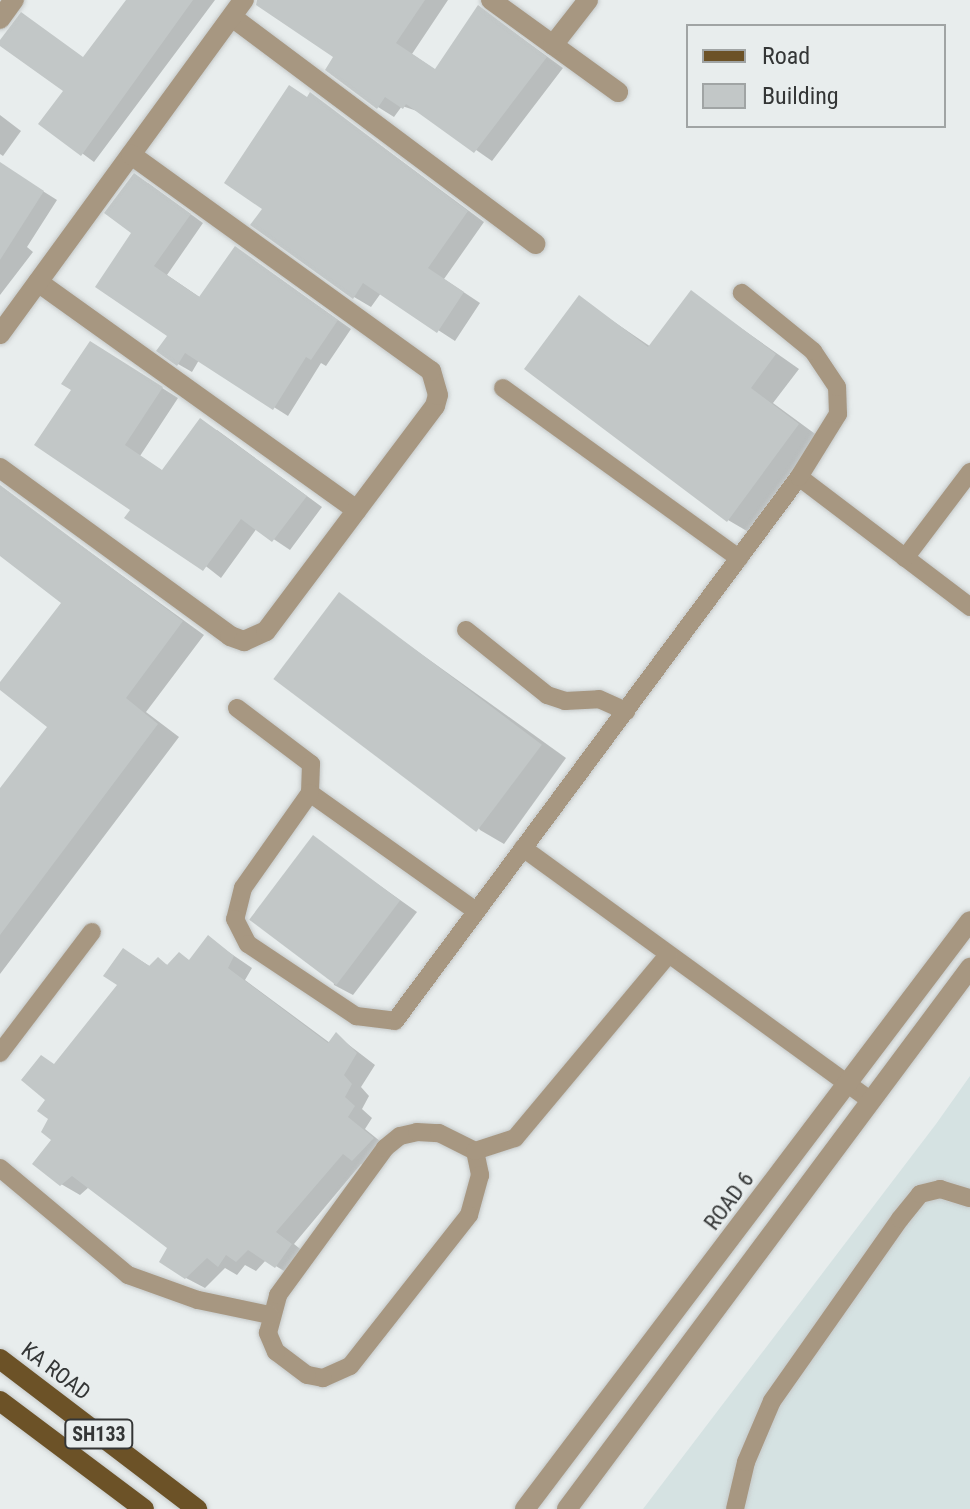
<!DOCTYPE html>
<html>
<head>
<meta charset="utf-8">
<style>
	body { margin:0 }
	#map { position:relative; width:970px; height:1509px; overflow:hidden; background:#e8eded; font-family:"Roboto Condensed",sans-serif }
	div>[style] { position:absolute }
	[style*='--x'] { left:calc(var(--x)*1px); top:calc(var(--y)*1px); width:calc(var(--w)*1px); rotate:calc(var(--a)*1deg) }
	.built>* { inset:0; background:#d5e2e2 }
	.shadow>* { inset:0; background:#0003 }
	.building>* { inset:0; background:#c2c7c7; transform-origin:0 0 }
	.roads { filter:drop-shadow(0 0 2px #c4c8c8) drop-shadow(0 0 2px #c4c8c8) }
	.service>* { height:18px; margin:-9px; padding:0 9px; transform-origin:9px; border-radius:9px; background:#a79781 }
	.minor>* { height:20px; margin:-10px; padding:0 10px; transform-origin:10px; border-radius:10px; background:#a79781 }
	.tertiary>* { height:20px; margin:-10px; padding:0 10px; transform-origin:10px; border-radius:10px; background:#a79781 }
	.primary>* { height:20px; margin:-10px; padding:0 10px; transform-origin:10px; border-radius:10px; background:#6c5227 }
	span { translate:-50% -50%; white-space:nowrap; text-align:center; line-height:1.15; -webkit-text-stroke:6px #e8eded; paint-order:stroke }
	.shield-label span { padding:2px 6px; background:#e8eded; border:2px solid; border-radius:6px; -webkit-text-stroke-width:0 }
	.shield-label { font-size:20px; color:#343636; font-weight:700 }
	.street-label { font-size:22px; color:#343636 }
	.legend { position:absolute; left:686px; top:24px; width:260px; height:104px; box-sizing:border-box; background:#e8eded; border:2px solid #a0a4a4; margin:0; padding:10px 14px; list-style:none; font-size:24px; color:#343636 }
	.legend li { display:flex; align-items:center; gap:16px; height:40px }
	.legend b { width:40px; border:2px solid #a0a4a4 }
</style>
</head>
<body>
<div id="map">
	<div class="built">
		<i style="clip-path:polygon(970px 1076px,970px 1509px,643px 1509px,936px 1124px)"></i>
	</div>
	<div class="shadow">
		<i style="clip-path:polygon(128px 0,215px 0,94px 162px,41px 123px,65px 91px,0 43px,85px 58px)"></i>
		<i style="clip-path:polygon(261px 0,448px 0,412px 54px,437px 71px,479px 7px,563px 68px,492px 161px,423px 113px,402px 106px,394px 117px,378px 107px,336px 57px)"></i>
		<i style="clip-path:polygon(311px 94px,484px 222px,444px 279px,480px 303px,455px 341px,381px 293px,371px 307px,354px 297px,265px 208px)"></i>
		<i style="clip-path:polygon(0 115px,21px 131px,3px 156px,0 154px)"></i>
		<i style="clip-path:polygon(19px 176px,57px 200px,27px 247px,33px 252px,0 295px,0 177px)"></i>
		<i style="clip-path:polygon(148px 183px,203px 223px,167px 275px,201px 298px,249px 257px,351px 329px,326px 366px,321px 363px,288px 416px,199px 360px,192px 372px,178px 364px,134px 232px)"></i>
		<i style="clip-path:polygon(691px 293px,799px 369px,773px 403px,822px 439px,752px 534px,728px 520px,579px 298px,651px 347px)"></i>
		<i style="clip-path:polygon(107px 353px,178px 398px,140px 456px,164px 472px,217px 430px,322px 507px,290px 550px,257px 528px,221px 578px,133px 509px)"></i>
		<i style="clip-path:polygon(0 487px,204px 635px,146px 712px,179px 737px,0 974px,0 791px,50px 727px,0 685px,64px 603px,0 553px)"></i>
		<i style="clip-path:polygon(339px 595px,566px 758px,504px 844px,480px 830px)"></i>
		<i style="clip-path:polygon(313px 838px,417px 912px,353px 995px,334px 985px)"></i>
		<i style="clip-path:polygon(208px 938px,252px 968px,245px 980px,330px 1043px,336px 1035px,375px 1065px,361px 1087px,369px 1096px,362px 1109px,372px 1118px,365px 1129px,391px 1150px,372px 1170px,361px 1164px,294px 1244px,309px 1256px,294px 1277px,266px 1260px,256px 1271px,245px 1265px,237px 1275px,225px 1268px,205px 1288px,186px 1278px,169px 1248px,89px 1187px,80px 1195px,61px 1184px,48px 1100px,55px 1066px,120px 985px,124px 950px,151px 967px,158px 960px,169px 966px,179px 954px,190px 961px)"></i>
	</div>
	<div class="building">
		<i style="clip-path:polygon(126px 0,193px 0,81px 156px,38px 124px,63px 91px,0 46px,0 40px,21px 12px,83px 57px)"></i>
		<i style="clip-path:polygon(257px 0,425px 0,396px 43px,435px 69px,478px 5px,547px 57px,474px 153px,406px 104px,403px 109px,385px 97px,377px 109px,325px 70px,333px 57px,256px 5px)"></i>
		<i style="clip-path:polygon(289px 85px,307px 97px,310px 92px,468px 211px,428px 268px,464px 292px,437px 333px,363px 283px,353px 299px,250px 225px,262px 209px,224px 183px)"></i>
		<i style="clip-path:polygon(0 162px,44px 191px,0 260px)"></i>
		<i style="clip-path:polygon(134px 173px,191px 214px,154px 266px,199px 297px,235px 246px,338px 320px,311px 360px,306px 357px,273px 410px,185px 353px,177px 366px,156px 351px,167px 336px,95px 287px,131px 233px,104px 213px)"></i>
		<i style="clip-path:polygon(691px 290px,776px 354px,751px 388px,799px 424px,727px 522px,524px 369px,579px 295px,648px 347px)"></i>
		<i style="clip-path:polygon(90px 341px,163px 387px,125px 445px,162px 470px,200px 418px,307px 496px,272px 542px,241px 519px,203px 571px,124px 518px,130px 510px,34px 445px,71px 390px,61px 384px)"></i>
		<i style="clip-path:polygon(0 485px,183px 621px,126px 698px,158px 724px,0 935px,0 788px,47px 727px,0 690px,0 682px,61px 603px,0 556px)"></i>
		<i style="left:339px;top:592px;width:254px;height:109px;rotate:37deg"></i>
		<i style="left:313px;top:835px;width:109px;height:106px;rotate:37deg"></i>
		<i style="clip-path:polygon(208px 935px,234px 956px,228px 968px,328px 1043px,336px 1032px,357px 1053px,344px 1075px,352px 1084px,345px 1097px,355px 1106px,348px 1117px,374px 1138px,352px 1161px,343px 1154px,276px 1232px,292px 1244px,275px 1268px,248px 1250px,236px 1262px,226px 1255px,218px 1267px,207px 1258px,185px 1279px,159px 1262px,167px 1248px,72px 1176px,60px 1186px,32px 1164px,51px 1140px,41px 1132px,48px 1119px,37px 1111px,45px 1100px,21px 1080px,41px 1055px,54px 1064px,117px 985px,103px 976px,123px 948px,149px 966px,158px 957px,167px 965px,179px 952px,189px 960px)"></i>
	</div>
	<div class="roads">
		<div class="service">
			<i style="--x:503;--y:388;--w:291;--a:35.8"></i>
			<i style="--x:799;--y:477;--w:215;--a:37.2"></i>
			<i style="--x:905;--y:558;--w:108;--a:-52.9"></i>
			<i style="--x:466;--y:630;--w:104;--a:38.7"></i>
			<i style="--x:547;--y:695;--w:19;--a:18"></i>
			<i style="--x:565;--y:701;--w:34;--a:-3"></i>
			<i style="--x:599;--y:699;--w:30;--a:24"></i>
			<i style="--x:237;--y:708;--w:93;--a:37.1"></i>
			<i style="--x:311;--y:764;--w:29;--a:92"></i>
			<i style="--x:523;--y:848;--w:430;--a:36"></i>
			<i style="--x:476;--y:911;--w:204;--a:-144.6"></i>
			<i style="--x:310;--y:793;--w:116;--a:125.2"></i>
			<i style="--x:243;--y:888;--w:32;--a:104"></i>
			<i style="--x:235;--y:919;--w:28;--a:63"></i>
			<i style="--x:248;--y:944;--w:130;--a:33.7"></i>
			<i style="--x:356;--y:1016;--w:39;--a:7"></i>
			<i style="--x:395;--y:1021;--w:678;--a:-53.4"></i>
			<i style="--x:799;--y:477;--w:74;--a:-58.2"></i>
			<i style="--x:838;--y:414;--w:27;--a:-92"></i>
			<i style="--x:837;--y:387;--w:43;--a:-123.7"></i>
			<i style="--x:813;--y:351;--w:92;--a:-140.8"></i>
			<i style="--x:0;--y:1053;--w:152;--a:-52.8"></i>
			<i style="--x:475;--y:1151;--w:25;--a:78"></i>
			<i style="--x:480;--y:1175;--w:41;--a:105.4"></i>
			<i style="--x:469;--y:1215;--w:192;--a:128.2"></i>
			<i style="--x:350;--y:1366;--w:30;--a:156"></i>
			<i style="--x:323;--y:1378;--w:16;--a:-169"></i>
			<i style="--x:307;--y:1375;--w:39;--a:-143"></i>
			<i style="--x:276;--y:1352;--w:21;--a:-113"></i>
			<i style="--x:268;--y:1333;--w:39;--a:-75"></i>
			<i style="--x:278;--y:1295;--w:182;--a:-53.9"></i>
			<i style="--x:385;--y:1148;--w:19;--a:-39"></i>
			<i style="--x:400;--y:1136;--w:17;--a:-13"></i>
			<i style="--x:417;--y:1132;--w:22;--a:3"></i>
			<i style="--x:439;--y:1133;--w:40;--a:26.6"></i>
			<i style="--x:475;--y:1151;--w:42;--a:-18"></i>
			<i style="--x:515;--y:1138;--w:239;--a:-50.1"></i>
			<i style="--x:0;--y:1168;--w:167;--a:39.9"></i>
			<i style="--x:128;--y:1275;--w:74;--a:19.7"></i>
			<i style="--x:198;--y:1300;--w:74;--a:11.8"></i>
			<i style="--x:735;--y:1509;--w:48;--a:-76.8"></i>
			<i style="--x:746;--y:1462;--w:66;--a:-66.9"></i>
			<i style="--x:772;--y:1401;--w:223;--a:-54.9"></i>
			<i style="--x:900;--y:1219;--w:32;--a:-51"></i>
			<i style="--x:920;--y:1194;--w:21;--a:-14"></i>
			<i style="--x:940;--y:1189;--w:31;--a:17"></i>
		</div>
		<div class="minor">
			<i style="--x:491;--y:0;--w:157;--a:35.9"></i>
			<i style="--x:232;--y:17;--w:379;--a:36.8"></i>
			<i style="--x:0;--y:19;--w:24;--a:-54"></i>
			<i style="--x:553;--y:45;--w:57;--a:-52.1"></i>
			<i style="--x:38;--y:282;--w:392;--a:35.6"></i>
			<i style="--x:0;--y:334;--w:414;--a:-53.9"></i>
			<i style="--x:0;--y:468;--w:285;--a:36.1"></i>
			<i style="--x:230;--y:636;--w:15;--a:20"></i>
			<i style="--x:244;--y:641;--w:24;--a:-24"></i>
			<i style="--x:266;--y:631;--w:281;--a:-53.1"></i>
			<i style="--x:435;--y:406;--w:11;--a:-75"></i>
			<i style="--x:438;--y:395;--w:25;--a:-106"></i>
			<i style="--x:431;--y:371;--w:370;--a:-144.2"></i>
		</div>
		<div class="tertiary">
			<i style="--x:525;--y:1509;--w:737;--a:-52.88"></i>
			<i style="--x:567;--y:1509;--w:675;--a:-53.32"></i>
		</div>
		<div class="primary">
			<i style="--x:0;--y:1359;--w:248;--a:37.3"></i>
			<i style="--x:0;--y:1401;--w:180;--a:36.9"></i>
		</div>
	</div>
	<div class="shield-label">
		<span style="left:99px;top:1434px">SH133</span>
	</div>
	<div class="street-label">
		<span style="left:729px;top:1201px;rotate:-53deg">ROAD 6</span>
		<span style="left:56px;top:1371px;rotate:37deg">KA ROAD</span>
	</div>
	<ul class="legend">
	<li><b style="height:10px;background:#6c5227"></b>Road</li>
	<li><b style="height:22px;background:#c2c7c7"></b>Building</li>
	</ul>
</div>
</body>
</html>
